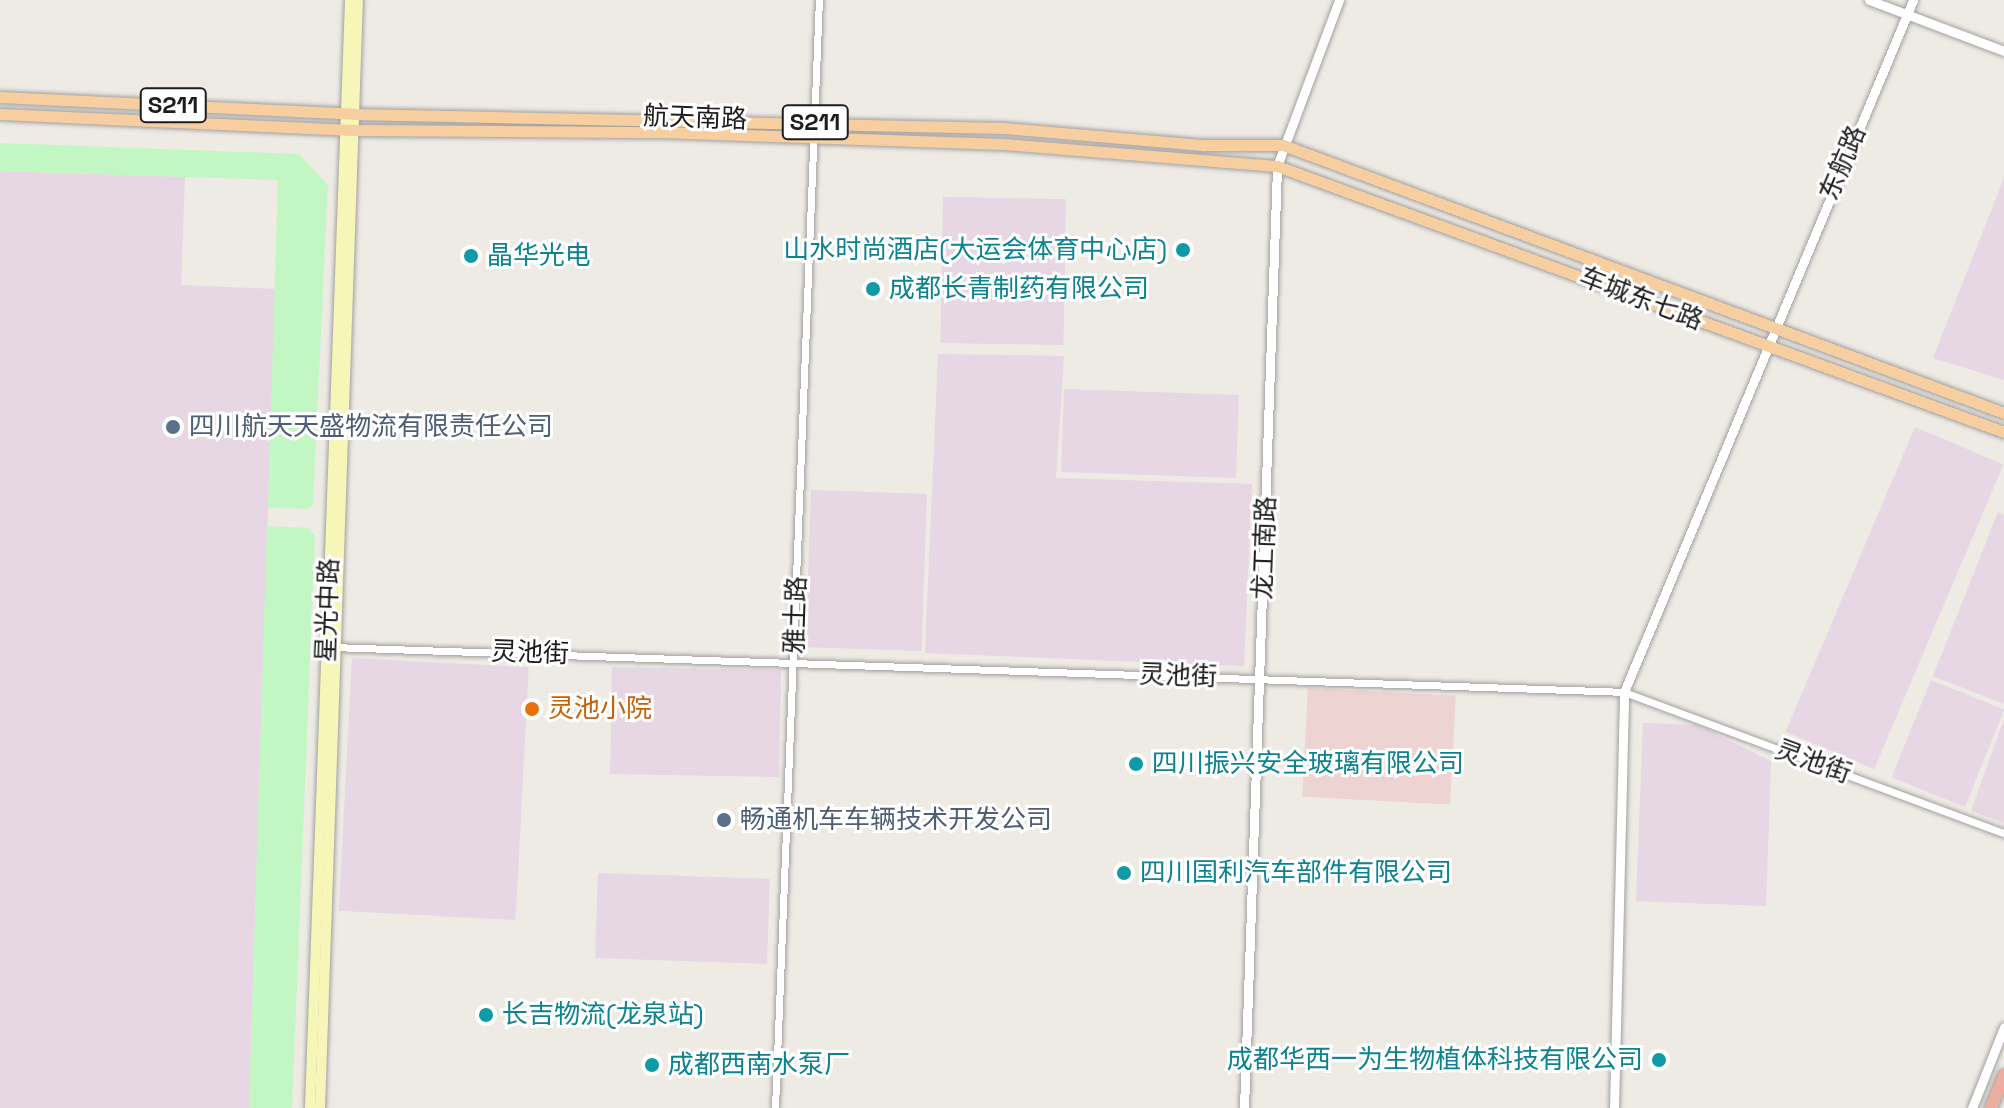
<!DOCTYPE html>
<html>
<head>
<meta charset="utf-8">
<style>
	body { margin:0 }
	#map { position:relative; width:2004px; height:1108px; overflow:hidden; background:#eeeae4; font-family:"Space Grotesk","Noto Sans SC",sans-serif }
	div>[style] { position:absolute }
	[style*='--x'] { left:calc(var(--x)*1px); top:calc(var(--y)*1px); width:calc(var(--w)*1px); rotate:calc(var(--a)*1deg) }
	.commercial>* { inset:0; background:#eed3d3; transform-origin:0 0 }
	.industrial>* { inset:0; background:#e7d6e4; transform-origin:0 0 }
	.park>* { inset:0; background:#c2f7c4 }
	.roads { filter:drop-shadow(0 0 2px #a1a1a1) drop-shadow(0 0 2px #a1a1a1) }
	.minor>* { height:7px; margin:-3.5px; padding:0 3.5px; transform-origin:3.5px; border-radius:3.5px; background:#fff }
	.tertiary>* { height:9px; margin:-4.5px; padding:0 4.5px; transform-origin:4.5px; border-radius:4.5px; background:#fff }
	.secondary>* { height:10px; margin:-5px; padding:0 5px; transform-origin:5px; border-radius:5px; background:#f6f6b9 }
	.primary>* { height:11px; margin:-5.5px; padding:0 5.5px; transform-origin:5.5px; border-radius:5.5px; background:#f7ce9f }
	.trunk>* { height:12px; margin:-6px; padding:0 6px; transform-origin:6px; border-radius:6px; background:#ecaea0 }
	.dots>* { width:22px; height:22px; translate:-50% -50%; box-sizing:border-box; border:4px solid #fff; border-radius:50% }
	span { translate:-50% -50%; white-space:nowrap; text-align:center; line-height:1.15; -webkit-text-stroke:6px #fff; paint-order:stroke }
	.shield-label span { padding:2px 6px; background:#fff; border:2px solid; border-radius:6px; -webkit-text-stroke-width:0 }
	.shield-label { font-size:24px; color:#1d1d1d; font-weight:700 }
	.street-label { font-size:26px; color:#1d1d1d }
	.culture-label { font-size:26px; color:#0d838f }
	.right { translate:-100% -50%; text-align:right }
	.left { translate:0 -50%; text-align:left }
	.service-label { font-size:26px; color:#4e5e75 }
	.food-label { font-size:26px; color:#c56008 }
</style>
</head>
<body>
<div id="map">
	<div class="commercial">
		<i style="left:1308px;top:688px;width:148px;height:109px;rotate:3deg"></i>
	</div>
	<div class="industrial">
		<i style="clip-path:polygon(0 171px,185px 177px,181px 285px,275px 289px,249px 1108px,0 1108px)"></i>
		<i style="clip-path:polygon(2004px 178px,2004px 380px,1933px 358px)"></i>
		<i style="left:943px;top:197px;width:123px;height:146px;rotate:1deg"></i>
		<i style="clip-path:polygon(938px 354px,1064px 356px,1056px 478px,1252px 484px,1244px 666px,925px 653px)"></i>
		<i style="left:1064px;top:389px;width:175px;height:83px;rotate:2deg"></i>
		<i style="left:1915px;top:427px;width:96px;height:331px;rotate:23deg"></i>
		<i style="left:811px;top:490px;width:116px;height:157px;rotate:2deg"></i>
		<i style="clip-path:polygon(1998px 512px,2004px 515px,2004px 704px,1933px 676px)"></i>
		<i style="left:352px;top:658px;width:177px;height:253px;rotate:3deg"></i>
		<i style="left:612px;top:667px;width:169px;height:107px;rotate:1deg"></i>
		<i style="left:1931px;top:680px;width:79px;height:105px;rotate:22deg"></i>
		<i style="clip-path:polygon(2004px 719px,2004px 823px,1971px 811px)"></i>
		<i style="clip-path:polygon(1643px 723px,1698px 725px,1771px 761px,1766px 906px,1636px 901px)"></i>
		<i style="left:598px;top:873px;width:172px;height:85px;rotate:2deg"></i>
	</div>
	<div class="park">
		<i style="clip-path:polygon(0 143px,299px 154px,328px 185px,313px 504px,308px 509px,268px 507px,278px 180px,0 171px)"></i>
		<i style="clip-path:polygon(267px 526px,308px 528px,315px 536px,292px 1108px,249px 1108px)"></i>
	</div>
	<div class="roads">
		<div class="minor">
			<i style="--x:332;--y:647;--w:1293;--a:1.99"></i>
			<i style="--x:1624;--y:692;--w:405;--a:20.4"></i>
			<i style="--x:775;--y:1108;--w:1109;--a:-87.73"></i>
		</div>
		<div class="tertiary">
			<i style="--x:1869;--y:0;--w:144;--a:20.7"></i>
			<i style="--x:1244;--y:1108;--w:943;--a:-87.99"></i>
			<i style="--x:1277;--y:166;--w:177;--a:-69.5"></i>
			<i style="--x:1614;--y:1108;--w:416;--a:-88.6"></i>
			<i style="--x:1624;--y:692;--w:750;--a:-67.33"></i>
			<i style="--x:1972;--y:1108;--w:87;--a:-68.4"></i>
		</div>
		<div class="secondary">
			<i style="--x:310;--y:1108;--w:1109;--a:-87.93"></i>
			<i style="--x:320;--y:1108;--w:1109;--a:-88.04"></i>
		</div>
		<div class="primary">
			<i style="--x:0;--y:97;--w:354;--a:2.7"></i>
			<i style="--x:354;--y:114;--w:650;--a:1.23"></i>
			<i style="--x:1004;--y:128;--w:201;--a:4.9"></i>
			<i style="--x:1204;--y:145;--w:79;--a:0"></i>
			<i style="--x:1283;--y:145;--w:769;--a:20.39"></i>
			<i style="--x:0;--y:114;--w:353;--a:2.6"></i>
			<i style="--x:353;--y:130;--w:306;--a:0.4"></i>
			<i style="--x:659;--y:132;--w:344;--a:2"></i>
			<i style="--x:1003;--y:144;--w:275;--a:4.6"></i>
			<i style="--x:1277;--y:166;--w:774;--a:20.1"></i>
		</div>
		<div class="trunk">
			<i style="--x:1991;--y:1108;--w:35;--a:-68"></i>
		</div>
	</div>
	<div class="dots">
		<i style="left:1183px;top:250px;background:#0f9aa8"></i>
		<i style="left:471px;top:256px;background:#0f9aa8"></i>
		<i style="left:873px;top:289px;background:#0f9aa8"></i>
		<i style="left:173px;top:427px;background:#5c6f8a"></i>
		<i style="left:532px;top:709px;background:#e8710a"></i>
		<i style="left:1136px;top:764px;background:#0f9aa8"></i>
		<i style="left:724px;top:820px;background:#5c6f8a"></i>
		<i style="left:1124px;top:873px;background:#0f9aa8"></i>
		<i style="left:486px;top:1015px;background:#0f9aa8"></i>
		<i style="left:1659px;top:1060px;background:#0f9aa8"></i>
		<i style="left:652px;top:1065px;background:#0f9aa8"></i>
	</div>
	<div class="shield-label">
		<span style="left:173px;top:105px">S211</span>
		<span style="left:815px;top:122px">S211</span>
	</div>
	<div class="street-label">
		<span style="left:695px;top:118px;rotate:2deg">航天南路</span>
		<span style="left:1843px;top:163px;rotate:-67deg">东航路</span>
		<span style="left:1641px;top:299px;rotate:21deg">车城东七路</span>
		<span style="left:1265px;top:548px;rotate:-88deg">龙工南路</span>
		<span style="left:328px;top:610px;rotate:-88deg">星光中路</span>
		<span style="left:796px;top:615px;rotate:-88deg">雅土路</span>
		<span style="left:530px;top:653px;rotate:2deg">灵池街</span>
		<span style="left:1178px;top:676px;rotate:2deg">灵池街</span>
		<span style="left:1813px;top:762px;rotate:20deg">灵池街</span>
	</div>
	<div class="culture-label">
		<span class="right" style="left:1167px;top:250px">山水时尚酒店(大运会体育中心店)</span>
		<span class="left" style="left:487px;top:256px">晶华光电</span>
		<span class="left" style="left:889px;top:289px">成都长青制药有限公司</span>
		<span class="left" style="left:1152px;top:764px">四川振兴安全玻璃有限公司</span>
		<span class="left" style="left:1140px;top:873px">四川国利汽车部件有限公司</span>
		<span class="left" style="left:502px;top:1015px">长吉物流(龙泉站)</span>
		<span class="right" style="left:1643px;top:1060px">成都华西一为生物植体科技有限公司</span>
		<span class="left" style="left:668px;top:1065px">成都西南水泵厂</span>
	</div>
	<div class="service-label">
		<span class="left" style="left:189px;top:427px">四川航天天盛物流有限责任公司</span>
		<span class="left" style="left:740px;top:820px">畅通机车车辆技术开发公司</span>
	</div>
	<div class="food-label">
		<span class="left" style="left:548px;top:709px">灵池小院</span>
	</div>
</div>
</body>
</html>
